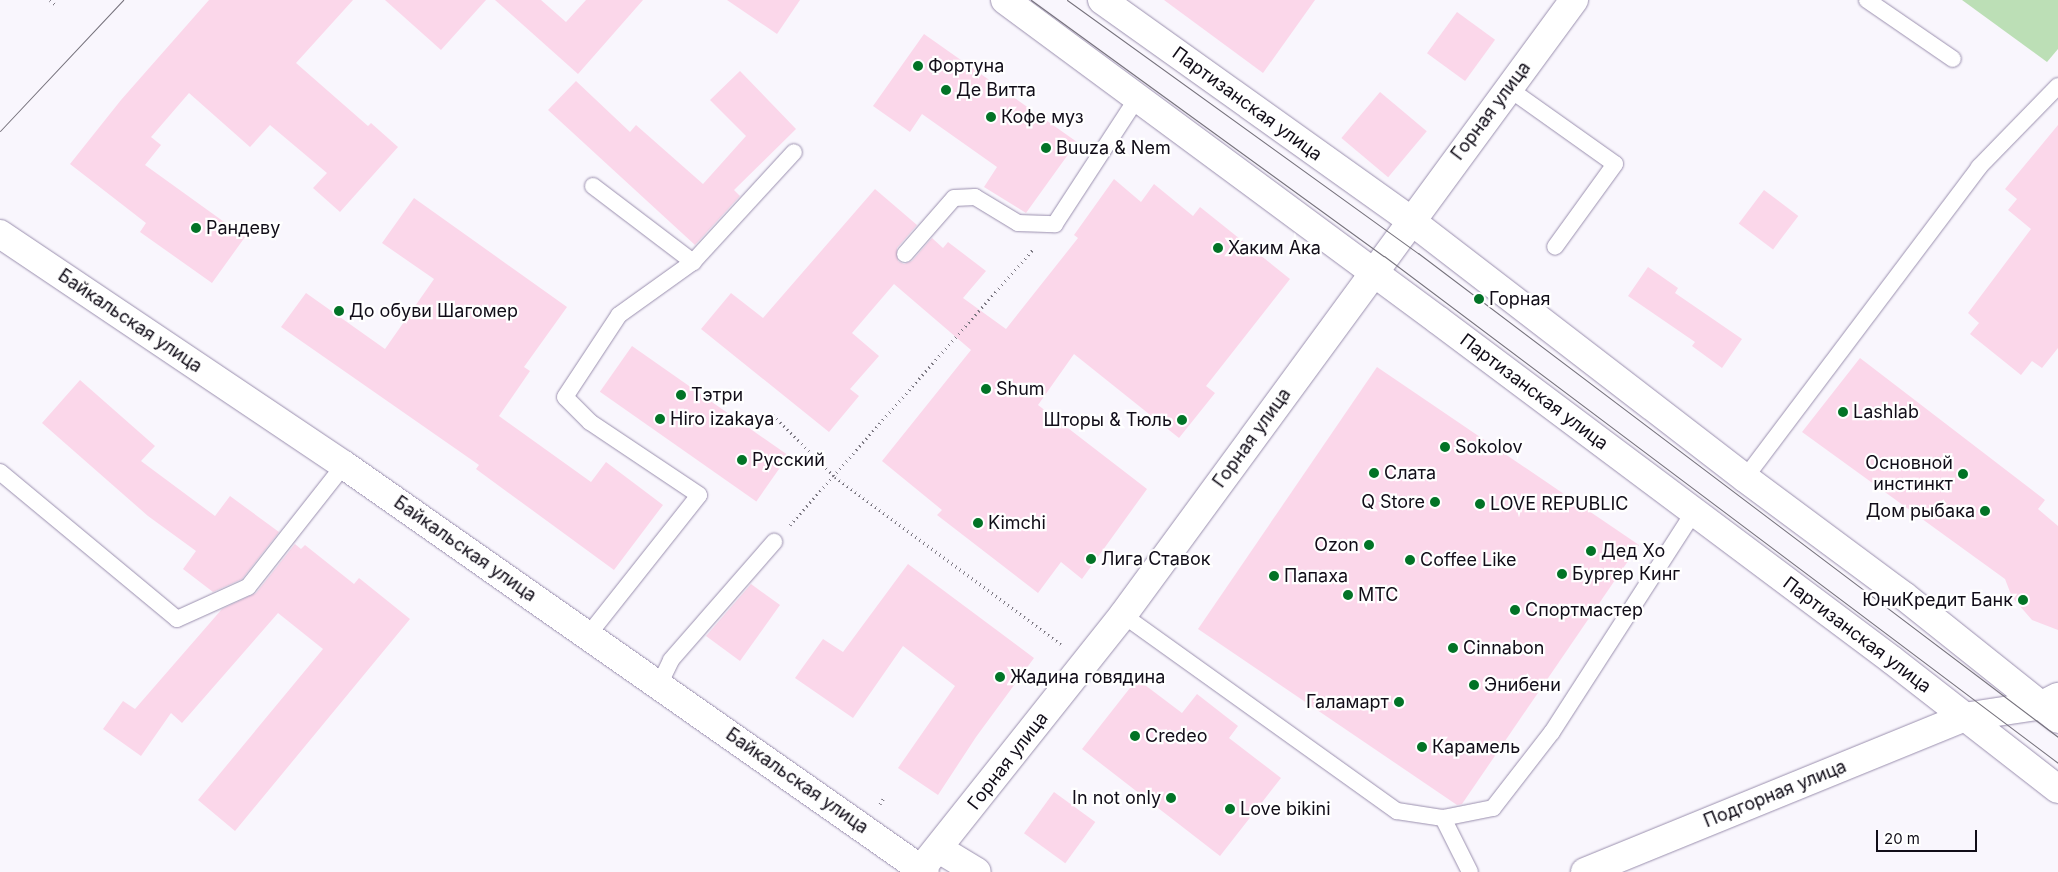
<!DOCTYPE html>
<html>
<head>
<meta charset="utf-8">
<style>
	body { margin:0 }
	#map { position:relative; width:2058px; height:872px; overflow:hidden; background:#f9f6fd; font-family:Inter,sans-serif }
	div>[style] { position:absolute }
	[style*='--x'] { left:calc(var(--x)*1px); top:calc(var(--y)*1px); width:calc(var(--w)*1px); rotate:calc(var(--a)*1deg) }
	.green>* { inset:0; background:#bcdfb6 }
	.building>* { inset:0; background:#fbd7ea; transform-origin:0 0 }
	.path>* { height:3px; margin-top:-1.5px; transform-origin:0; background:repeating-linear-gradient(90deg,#7c7882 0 1px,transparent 0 5px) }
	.roads { filter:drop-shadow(0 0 1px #9a8fae) drop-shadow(0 0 1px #9a8fae) }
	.lane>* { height:16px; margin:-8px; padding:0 8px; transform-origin:8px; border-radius:8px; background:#fff }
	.street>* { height:28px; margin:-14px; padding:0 14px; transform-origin:14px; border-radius:14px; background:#fff }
	.secondary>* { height:28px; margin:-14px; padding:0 14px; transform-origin:14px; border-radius:14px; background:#fff }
	.tram>* { height:1px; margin:-0.5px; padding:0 0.5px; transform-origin:0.5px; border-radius:0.5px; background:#75717b }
	.dots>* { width:14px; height:14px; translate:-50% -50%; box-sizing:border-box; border:2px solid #fff; border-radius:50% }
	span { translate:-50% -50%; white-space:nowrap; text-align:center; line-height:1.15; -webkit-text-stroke:4.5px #fff; paint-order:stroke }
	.poi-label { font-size:18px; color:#110d18 }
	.left { translate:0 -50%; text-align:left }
	.right { translate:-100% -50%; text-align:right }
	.street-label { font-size:18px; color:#110d18 }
	.scale { position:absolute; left:1876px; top:830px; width:101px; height:22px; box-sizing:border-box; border:2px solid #110d18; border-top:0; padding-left:6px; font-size:15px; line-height:18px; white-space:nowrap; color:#110d18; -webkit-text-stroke:4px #fff; paint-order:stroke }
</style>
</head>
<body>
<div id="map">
	<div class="green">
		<i style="clip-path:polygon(1962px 0,2058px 0,2058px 49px,2047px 62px)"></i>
	</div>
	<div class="building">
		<i style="clip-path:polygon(209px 0,353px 0,296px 63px,368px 126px,371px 123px,398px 147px,340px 212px,313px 188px,327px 173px,270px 125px,250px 147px,189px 93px,151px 137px,161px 145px,145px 165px,245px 237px,212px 283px,140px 232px,146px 223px,70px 164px,121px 100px)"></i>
		<i style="clip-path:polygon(385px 0,486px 0,441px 50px)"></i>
		<i style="clip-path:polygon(495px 0,541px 0,566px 22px,586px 0,643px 0,578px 74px)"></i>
		<i style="clip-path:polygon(727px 0,800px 0,777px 34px)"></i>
		<i style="clip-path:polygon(1164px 0,1315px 0,1263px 73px)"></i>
		<i style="left:1457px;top:12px;width:47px;height:51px;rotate:36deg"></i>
		<i style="clip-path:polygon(924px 34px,1077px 142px,1026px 213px,984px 187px,997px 167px,922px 114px,910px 132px,873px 106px)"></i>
		<i style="clip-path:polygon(740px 71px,796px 129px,734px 190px,740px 196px,695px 245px,548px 110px,576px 81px,630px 132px,636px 125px,703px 184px,746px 136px,710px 100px)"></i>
		<i style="left:1380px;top:92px;width:61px;height:60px;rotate:40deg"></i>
		<i style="clip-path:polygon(2058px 125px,2058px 348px,2042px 368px,2032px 361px,2021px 375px,1970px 334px,1979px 323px,1968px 313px,2031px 229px,2008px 210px,2017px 199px,2005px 189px)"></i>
		<i style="clip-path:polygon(1114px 179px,1141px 202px,1154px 184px,1193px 216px,1200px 207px,1290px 279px,1206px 386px,1215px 393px,1179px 438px,1074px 354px,1038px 405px,1147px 489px,1082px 579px,1061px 562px,1038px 593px,937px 515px,942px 510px,882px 461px,971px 350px,894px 284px,852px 333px,879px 356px,850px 389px,859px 396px,829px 432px,701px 329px,731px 293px,763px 318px,875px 189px,917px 225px,897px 248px,898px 261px,904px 264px,912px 261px,932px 238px,943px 248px,948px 242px,986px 271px,963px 298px,1006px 329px,1078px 238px,1074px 235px)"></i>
		<i style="left:1764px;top:190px;width:43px;height:42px;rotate:37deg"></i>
		<i style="clip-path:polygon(414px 198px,567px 307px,524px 367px,530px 371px,499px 416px,591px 482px,606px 462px,663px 505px,614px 570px,476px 469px,479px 465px,281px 327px,306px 293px,385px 349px,434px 279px,382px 243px)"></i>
		<i style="clip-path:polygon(1648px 267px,1678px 288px,1675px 293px,1742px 339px,1722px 368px,1692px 346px,1695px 342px,1628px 296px)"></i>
		<i style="left:632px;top:346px;width:191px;height:56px;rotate:35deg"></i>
		<i style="clip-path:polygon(1860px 358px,2045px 500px,2038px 509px,2058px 526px,2058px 630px,2032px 620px,2012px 597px,2005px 579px,1802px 432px)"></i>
		<i style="clip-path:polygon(1377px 367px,1639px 545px,1462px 804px,1457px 805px,1198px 629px)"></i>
		<i style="clip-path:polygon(80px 380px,155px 446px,141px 461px,215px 516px,230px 496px,279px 532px,242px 579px,213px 592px,183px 569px,196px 551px,148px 516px,42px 423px)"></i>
		<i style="clip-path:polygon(295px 544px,301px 549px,305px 545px,354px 584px,359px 578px,410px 619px,235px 831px,198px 800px,323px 649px,278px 613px,182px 723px,171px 713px,141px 756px,103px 729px,123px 701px,135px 709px,222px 609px,256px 593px)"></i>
		<i style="clip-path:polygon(908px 564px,1034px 658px,976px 737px,938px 795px,898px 768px,955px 686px,903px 646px,853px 718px,795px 678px,823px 639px,843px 652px)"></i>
		<i style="clip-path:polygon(751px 584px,780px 605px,740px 661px,706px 636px)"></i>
		<i style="clip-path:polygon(1137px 679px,1182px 713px,1197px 694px,1238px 726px,1229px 738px,1281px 778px,1220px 856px,1082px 749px)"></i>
		<i style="left:1054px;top:792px;width:51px;height:51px;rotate:36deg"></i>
	</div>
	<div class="path">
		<i style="--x:50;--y:0;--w:6;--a:39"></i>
		<i style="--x:773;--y:415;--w:88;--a:45"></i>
		<i style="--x:835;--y:477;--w:281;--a:36.5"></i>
		<i style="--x:790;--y:525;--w:369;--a:-48.6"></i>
		<i style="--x:880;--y:804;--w:9;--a:-58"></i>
	</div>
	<div class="roads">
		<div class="lane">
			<i style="--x:1867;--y:0;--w:104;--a:34.5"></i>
			<i style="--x:1508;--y:88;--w:131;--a:35.4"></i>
			<i style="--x:1615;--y:164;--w:102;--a:125.9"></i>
			<i style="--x:593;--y:186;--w:126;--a:37.2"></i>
			<i style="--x:905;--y:254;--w:74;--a:-48.8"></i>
			<i style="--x:954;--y:198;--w:21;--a:-3"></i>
			<i style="--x:975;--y:197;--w:50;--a:31.2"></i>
			<i style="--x:1018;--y:223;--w:37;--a:2"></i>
			<i style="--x:1055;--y:224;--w:150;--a:-56.9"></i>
			<i style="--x:0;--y:472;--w:230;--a:39.7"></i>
			<i style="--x:177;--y:619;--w:78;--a:-24.3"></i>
			<i style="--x:248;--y:587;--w:155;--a:-51.8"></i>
			<i style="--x:1745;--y:478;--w:389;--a:-53"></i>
			<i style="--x:1979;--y:167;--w:113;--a:-45.7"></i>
			<i style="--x:1123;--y:615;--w:337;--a:35.6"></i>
			<i style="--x:1397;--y:811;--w:47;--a:8.7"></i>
			<i style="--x:1443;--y:818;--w:51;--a:-11.3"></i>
			<i style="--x:1493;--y:808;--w:96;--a:-52.2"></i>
			<i style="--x:1552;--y:732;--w:262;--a:-57.2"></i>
			<i style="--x:589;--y:634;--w:177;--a:-51.6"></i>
			<i style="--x:699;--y:495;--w:131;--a:-146.2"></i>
			<i style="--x:590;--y:422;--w:35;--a:-135"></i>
			<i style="--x:565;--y:397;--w:98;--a:-56.6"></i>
			<i style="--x:619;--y:315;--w:91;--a:-35.6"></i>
			<i style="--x:693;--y:262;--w:149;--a:-47.4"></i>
			<i style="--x:660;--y:683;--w:25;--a:-64"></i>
			<i style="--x:671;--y:660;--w:157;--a:-48.9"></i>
			<i style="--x:1443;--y:818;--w:60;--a:63.4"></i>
		</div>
		<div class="street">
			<i style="--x:939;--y:849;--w:44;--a:31.2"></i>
			<i style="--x:921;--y:869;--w:325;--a:-51.5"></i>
			<i style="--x:1123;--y:615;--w:763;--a:-53.75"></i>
			<i style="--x:1585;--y:872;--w:409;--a:-22.2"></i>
			<i style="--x:1964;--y:717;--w:79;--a:-8.7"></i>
			<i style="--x:2042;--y:705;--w:18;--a:-27"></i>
		</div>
		<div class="secondary">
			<i style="--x:1005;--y:0;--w:538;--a:36.47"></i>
			<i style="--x:1438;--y:320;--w:567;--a:36.83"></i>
			<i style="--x:1892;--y:660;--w:210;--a:37.9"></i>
			<i style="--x:1102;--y:0;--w:379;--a:35.5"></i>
			<i style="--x:1410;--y:220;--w:423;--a:37.6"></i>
			<i style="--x:1745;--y:478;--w:198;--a:36.6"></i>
			<i style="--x:1904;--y:596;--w:197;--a:38.6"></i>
			<i style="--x:0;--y:234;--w:414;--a:33.9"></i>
			<i style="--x:344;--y:465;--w:709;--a:35.01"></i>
		</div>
	</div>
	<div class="tram">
		<i style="--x:1031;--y:0;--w:436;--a:36"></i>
		<i style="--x:1384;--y:256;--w:843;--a:36.95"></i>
		<i style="--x:1067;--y:0;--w:433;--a:35.8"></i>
		<i style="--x:1418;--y:253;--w:802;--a:37.1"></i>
		<i style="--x:0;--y:131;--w:180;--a:-46.8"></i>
	</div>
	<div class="dots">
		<i style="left:918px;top:66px;background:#027326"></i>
		<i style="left:946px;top:90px;background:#027326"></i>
		<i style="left:991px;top:117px;background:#027326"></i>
		<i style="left:1046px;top:148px;background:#027326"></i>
		<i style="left:196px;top:228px;background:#027326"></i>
		<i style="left:1218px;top:248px;background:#027326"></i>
		<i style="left:1479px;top:299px;background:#027326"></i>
		<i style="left:339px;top:311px;background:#027326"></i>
		<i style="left:986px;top:389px;background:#027326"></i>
		<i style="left:681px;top:395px;background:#027326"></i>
		<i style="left:1843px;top:412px;background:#027326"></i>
		<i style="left:660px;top:419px;background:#027326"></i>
		<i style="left:1182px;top:420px;background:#027326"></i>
		<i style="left:1445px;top:447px;background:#027326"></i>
		<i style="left:742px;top:460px;background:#027326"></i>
		<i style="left:1374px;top:473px;background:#027326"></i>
		<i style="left:1963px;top:474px;background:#027326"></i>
		<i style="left:1435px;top:502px;background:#027326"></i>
		<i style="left:1480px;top:504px;background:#027326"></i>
		<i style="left:1985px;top:511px;background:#027326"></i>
		<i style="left:978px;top:523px;background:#027326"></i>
		<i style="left:1369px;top:545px;background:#027326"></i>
		<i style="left:1591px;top:551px;background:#027326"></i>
		<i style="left:1091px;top:559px;background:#027326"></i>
		<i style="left:1410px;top:560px;background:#027326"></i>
		<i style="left:1562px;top:574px;background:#027326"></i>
		<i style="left:1274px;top:576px;background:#027326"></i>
		<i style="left:1348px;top:595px;background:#027326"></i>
		<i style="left:2023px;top:600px;background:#027326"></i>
		<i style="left:1515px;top:610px;background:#027326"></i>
		<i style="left:1453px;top:648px;background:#027326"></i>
		<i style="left:1000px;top:677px;background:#027326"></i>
		<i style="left:1474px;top:685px;background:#027326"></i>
		<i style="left:1399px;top:702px;background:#027326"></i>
		<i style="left:1135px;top:736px;background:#027326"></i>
		<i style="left:1422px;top:747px;background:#027326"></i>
		<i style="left:1171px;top:798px;background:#027326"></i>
		<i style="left:1230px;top:809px;background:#027326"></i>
	</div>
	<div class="poi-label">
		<span class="left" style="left:928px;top:66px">Фортуна</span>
		<span class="left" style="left:956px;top:90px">Де Витта</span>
		<span class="left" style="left:1001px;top:117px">Кофе муз</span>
		<span class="left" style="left:1056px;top:148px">Buuza &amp; Nem</span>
		<span class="left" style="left:206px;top:228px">Рандеву</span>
		<span class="left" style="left:1228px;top:248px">Хаким Ака</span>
		<span class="left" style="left:1489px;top:299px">Горная</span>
		<span class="left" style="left:349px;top:311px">До обуви Шагомер</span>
		<span class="left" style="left:996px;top:389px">Shum</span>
		<span class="left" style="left:691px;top:395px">Тэтри</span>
		<span class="left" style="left:1853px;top:412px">Lashlab</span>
		<span class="left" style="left:670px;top:419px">Hiro izakaya</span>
		<span class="right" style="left:1172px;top:420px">Шторы &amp; Тюль</span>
		<span class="left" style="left:1455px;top:447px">Sokolov</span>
		<span class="left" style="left:752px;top:460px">Русский</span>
		<span class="right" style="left:1953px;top:474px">Основной<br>инстинкт</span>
		<span class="left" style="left:1384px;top:473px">Слата</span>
		<span class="right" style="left:1425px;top:502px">Q Store</span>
		<span class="left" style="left:1490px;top:504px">LOVE REPUBLIC</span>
		<span class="right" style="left:1975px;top:511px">Дом рыбака</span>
		<span class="left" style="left:988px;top:523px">Kimchi</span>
		<span class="right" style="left:1359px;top:545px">Ozon</span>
		<span class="left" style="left:1601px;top:551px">Дед Хо</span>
		<span class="left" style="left:1101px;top:559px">Лига Ставок</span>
		<span class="left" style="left:1420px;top:560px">Coffee Like</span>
		<span class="left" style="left:1572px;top:574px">Бургер Кинг</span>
		<span class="left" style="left:1284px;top:576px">Папаха</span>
		<span class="left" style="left:1358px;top:595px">МТС</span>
		<span class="right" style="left:2013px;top:600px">ЮниКредит Банк</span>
		<span class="left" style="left:1525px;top:610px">Спортмастер</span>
		<span class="left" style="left:1463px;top:648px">Cinnabon</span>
		<span class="left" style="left:1010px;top:677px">Жадина говядина</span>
		<span class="left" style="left:1484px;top:685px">Энибени</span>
		<span class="right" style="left:1389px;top:702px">Галамарт</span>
		<span class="left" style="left:1145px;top:736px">Credeo</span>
		<span class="left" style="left:1432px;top:747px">Карамель</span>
		<span class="right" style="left:1161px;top:798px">In not only</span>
		<span class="left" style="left:1240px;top:809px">Love bikini</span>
	</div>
	<div class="street-label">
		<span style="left:1247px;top:104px;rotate:36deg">Партизанская улица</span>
		<span style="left:1491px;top:111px;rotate:-53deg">Горная улица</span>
		<span style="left:130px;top:321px;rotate:34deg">Байкальская улица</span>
		<span style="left:1534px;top:392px;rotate:37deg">Партизанская улица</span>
		<span style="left:1252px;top:438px;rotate:-54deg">Горная улица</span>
		<span style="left:465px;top:549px;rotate:35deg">Байкальская улица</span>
		<span style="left:1857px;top:635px;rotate:37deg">Партизанская улица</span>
		<span style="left:1008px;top:761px;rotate:-52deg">Горная улица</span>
		<span style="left:797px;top:781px;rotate:35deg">Байкальская улица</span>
		<span style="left:1775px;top:794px;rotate:-22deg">Подгорная улица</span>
	</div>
	<div class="scale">20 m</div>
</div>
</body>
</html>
